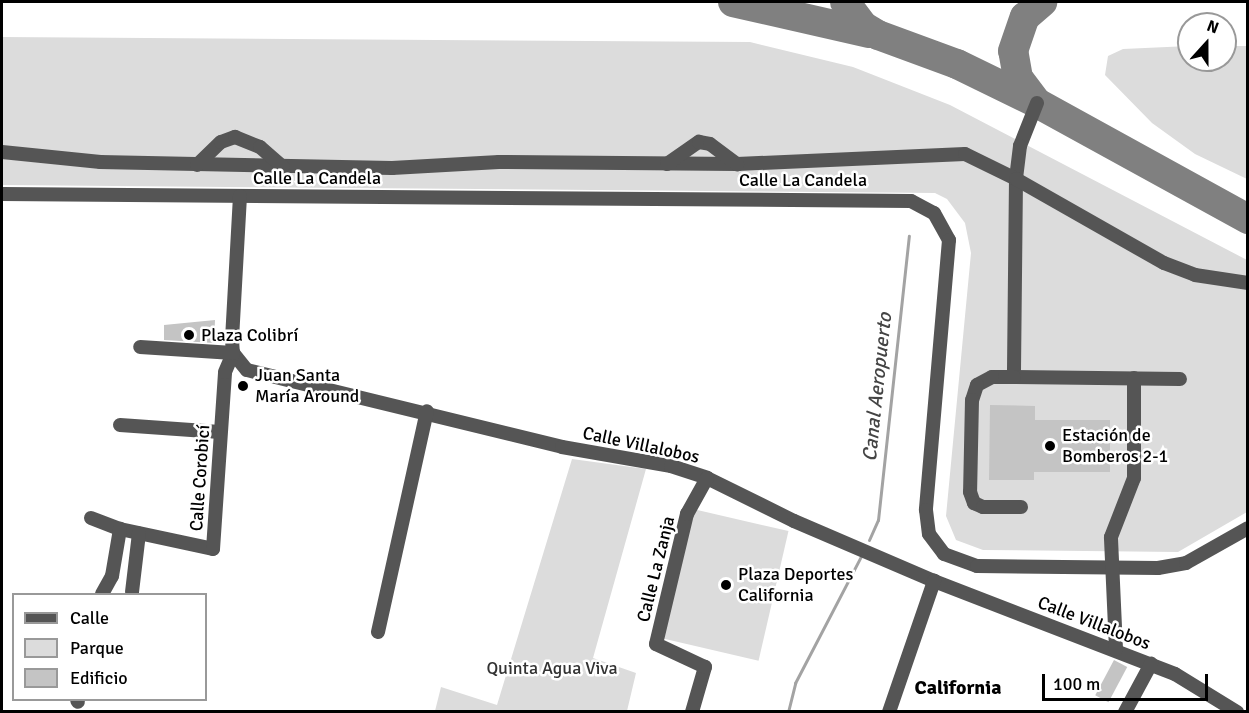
<!DOCTYPE html>
<html>
<head>
<meta charset="utf-8">
<style>
	body { margin:0 }
	#map { position:relative; width:1249px; height:713px; overflow:hidden; background:#fff; font-family:Signika,sans-serif }
	div>[style] { position:absolute }
	[style*='--x'] { left:calc(var(--x)*1px); top:calc(var(--y)*1px); width:calc(var(--w)*1px); rotate:calc(var(--a)*1deg) }
	.green>* { inset:0; background:#dcdcdc; transform-origin:0 0 }
	.stream>* { height:3px; margin:-1.5px; padding:0 1.5px; transform-origin:1.5px; border-radius:1.5px; background:#a3a3a3 }
	.taxiway>* { height:30px; margin:-15px; padding:0 15px; transform-origin:15px; border-radius:15px; background:#808080 }
	.building>* { inset:0; background:#c4c4c4; transform-origin:0 0 }
	.minor>* { height:14px; margin:-7px; padding:0 7px; transform-origin:7px; border-radius:7px; background:#555 }
	.dots>* { width:16px; height:16px; translate:-50% -50%; box-sizing:border-box; border:3px solid #fff; border-radius:50% }
	span { translate:-50% -50%; white-space:nowrap; text-align:center; line-height:1.15; -webkit-text-stroke:5px #fff; paint-order:stroke }
	.street-label { font-size:18px; color:#000 }
	.poi-label { font-size:18px; color:#000 }
	.left { translate:0 -50%; text-align:left }
	.park-label { font-size:18px; color:#333 }
	.water-label { font-size:20px; color:#444; font-style:italic }
	.neighbourhood-label { font-size:20px; color:#000; font-weight:700 }
	.frame { position:absolute; inset:0; border:3px solid #000; pointer-events:none }
	.legend { position:absolute; left:12px; top:593px; width:195px; height:108px; box-sizing:border-box; background:#fff; border:2px solid #999; margin:0; padding:8px 10px; list-style:none; font-size:18px; color:#000 }
	.legend li { display:flex; align-items:center; gap:12px; height:30px }
	.legend b { width:30px; border:2px solid #999 }
	.north { position:absolute; left:1177px; top:12px; width:60px; height:60px; box-sizing:border-box; background:#fff; border:2px solid #999; border-radius:50%; rotate:21deg; font-size:16px; font-weight:700; line-height:24px; text-align:center; color:#000 }
	.north::after { content:''; display:block; margin:auto; width:21px; height:27px; background:#000; clip-path:polygon(50% 0,100% 100%,50% 72%,0 100%) }
	.scale { position:absolute; left:1042px; top:674px; width:166px; height:27px; box-sizing:border-box; border:3px solid #000; border-top:0; padding-left:8px; font-size:18px; line-height:21px; white-space:nowrap; color:#000; -webkit-text-stroke:4px #fff; paint-order:stroke }
</style>
</head>
<body>
<div id="map">
	<div class="green">
		<i style="clip-path:polygon(2px 37px,750px 42px,853px 67px,950px 105px,1247px 260px,1247px 512px,1178px 552px,983px 550px,956px 540px,946px 516px,971px 253px,965px 223px,947px 199px,935px 193px,2px 185px)"></i>
		<i style="clip-path:polygon(1189px 46px,1189px 60px,1225px 60px,1225px 46px,1247px 46px,1247px 179px,1195px 154px,1152px 123px,1105px 75px,1108px 56px,1123px 49px)"></i>
		<i style="clip-path:polygon(572px 459px,646px 469px,593px 658px,636px 673px,627px 711px,435px 711px,441px 687px,497px 705px)"></i>
		<i style="left:693px;top:509px;width:98px;height:133px;rotate:13deg"></i>
	</div>
	<div class="stream">
		<i style="--x:869;--y:540;--w:22;--a:-66"></i>
		<i style="--x:878;--y:520;--w:286;--a:-83.8"></i>
		<i style="--x:788;--y:712;--w:30;--a:-76"></i>
		<i style="--x:795;--y:683;--w:143;--a:-62.5"></i>
	</div>
	<div class="taxiway">
		<i style="--x:733;--y:2;--w:140;--a:12.8"></i>
		<i style="--x:845;--y:2;--w:30;--a:53"></i>
		<i style="--x:863;--y:26;--w:17;--a:31"></i>
		<i style="--x:878;--y:35;--w:84;--a:20.2"></i>
		<i style="--x:957;--y:64;--w:89;--a:26"></i>
		<i style="--x:1037;--y:103;--w:241;--a:28.8"></i>
		<i style="--x:1037;--y:103;--w:31;--a:-127"></i>
		<i style="--x:1018;--y:78;--w:27;--a:-100"></i>
		<i style="--x:1013;--y:51;--w:36;--a:-71"></i>
		<i style="--x:1025;--y:17;--w:23;--a:-41"></i>
	</div>
	<div class="building">
		<i style="clip-path:polygon(215px 320px,214px 343px,164px 340px,164px 325px)"></i>
		<i style="clip-path:polygon(990px 405px,1035px 406px,1035px 420px,1110px 420px,1110px 472px,1034px 472px,1034px 480px,989px 480px)"></i>
		<i style="left:1114px;top:660px;width:15px;height:40px;rotate:28deg"></i>
	</div>
	<div class="minor">
		<i style="--x:1037;--y:103;--w:46;--a:111.6"></i>
		<i style="--x:1020;--y:146;--w:33;--a:97"></i>
		<i style="--x:1016;--y:179;--w:198;--a:90.6"></i>
		<i style="--x:1014;--y:377;--w:166;--a:0.7"></i>
		<i style="--x:2;--y:152;--w:99;--a:5.8"></i>
		<i style="--x:100;--y:162;--w:292;--a:1.2"></i>
		<i style="--x:392;--y:168;--w:107;--a:-3.2"></i>
		<i style="--x:499;--y:162;--w:238;--a:0.5"></i>
		<i style="--x:737;--y:164;--w:228;--a:-2.5"></i>
		<i style="--x:965;--y:154;--w:57;--a:26.1"></i>
		<i style="--x:1016;--y:179;--w:170;--a:29.6"></i>
		<i style="--x:1164;--y:263;--w:33;--a:21"></i>
		<i style="--x:1195;--y:275;--w:54;--a:8.6"></i>
		<i style="--x:667;--y:164;--w:39;--a:-35"></i>
		<i style="--x:699;--y:142;--w:11;--a:10"></i>
		<i style="--x:710;--y:144;--w:34;--a:37"></i>
		<i style="--x:197;--y:165;--w:33;--a:-44"></i>
		<i style="--x:221;--y:142;--w:15;--a:-20"></i>
		<i style="--x:235;--y:137;--w:27;--a:22"></i>
		<i style="--x:260;--y:147;--w:30;--a:41"></i>
		<i style="--x:2;--y:194;--w:909;--a:0.44"></i>
		<i style="--x:911;--y:201;--w:26;--a:28"></i>
		<i style="--x:934;--y:213;--w:31;--a:61"></i>
		<i style="--x:949;--y:240;--w:271;--a:94.9"></i>
		<i style="--x:926;--y:510;--w:24;--a:83"></i>
		<i style="--x:929;--y:534;--w:25;--a:53"></i>
		<i style="--x:944;--y:554;--w:35;--a:20"></i>
		<i style="--x:977;--y:566;--w:181;--a:0.6"></i>
		<i style="--x:1158;--y:568;--w:28;--a:-10"></i>
		<i style="--x:1186;--y:563;--w:71;--a:-29.4"></i>
		<i style="--x:240;--y:196;--w:144;--a:93.2"></i>
		<i style="--x:232;--y:340;--w:13;--a:86"></i>
		<i style="--x:233;--y:353;--w:22;--a:51"></i>
		<i style="--x:247;--y:370;--w:324;--a:13.7"></i>
		<i style="--x:562;--y:447;--w:111;--a:9.9"></i>
		<i style="--x:671;--y:466;--w:38;--a:18"></i>
		<i style="--x:707;--y:478;--w:97;--a:26.3"></i>
		<i style="--x:794;--y:521;--w:152;--a:23.2"></i>
		<i style="--x:934;--y:581;--w:258;--a:21.1"></i>
		<i style="--x:1175;--y:674;--w:73;--a:31.5"></i>
		<i style="--x:1014;--y:377;--w:22;--a:180"></i>
		<i style="--x:992;--y:377;--w:17;--a:152"></i>
		<i style="--x:977;--y:385;--w:16;--a:108"></i>
		<i style="--x:972;--y:400;--w:92;--a:91.2"></i>
		<i style="--x:970;--y:492;--w:12;--a:70"></i>
		<i style="--x:974;--y:503;--w:10;--a:24"></i>
		<i style="--x:983;--y:507;--w:38;--a:0"></i>
		<i style="--x:120;--y:425;--w:100;--a:4"></i>
		<i style="--x:91;--y:518;--w:31;--a:21"></i>
		<i style="--x:120;--y:529;--w:95;--a:12.1"></i>
		<i style="--x:213;--y:549;--w:177;--a:-86.1"></i>
		<i style="--x:225;--y:372;--w:21;--a:-67"></i>
		<i style="--x:233;--y:353;--w:93;--a:-176.3"></i>
		<i style="--x:132;--y:592;--w:59;--a:-83.2"></i>
		<i style="--x:102;--y:594;--w:21;--a:-61"></i>
		<i style="--x:112;--y:576;--w:48;--a:-80.3"></i>
		<i style="--x:378;--y:632;--w:226;--a:-77.5"></i>
		<i style="--x:1116;--y:649;--w:112;--a:-92.6"></i>
		<i style="--x:1111;--y:537;--w:63;--a:-68.7"></i>
		<i style="--x:1134;--y:478;--w:100;--a:-90"></i>
		<i style="--x:77;--y:700;--w:2;--a:63"></i>
		<i style="--x:692;--y:712;--w:47;--a:-73.9"></i>
		<i style="--x:705;--y:667;--w:54;--a:-154.9"></i>
		<i style="--x:656;--y:644;--w:134;--a:-76.6"></i>
		<i style="--x:687;--y:514;--w:41;--a:-60.9"></i>
		<i style="--x:889;--y:712;--w:139;--a:-71"></i>
		<i style="--x:1125;--y:712;--w:55;--a:-61.6"></i>
	</div>
	<div class="dots">
		<i style="left:189px;top:335px;background:#000"></i>
		<i style="left:243px;top:386px;background:#000"></i>
		<i style="left:1050px;top:446px;background:#000"></i>
		<i style="left:726px;top:585px;background:#000"></i>
	</div>
	<div class="street-label">
		<span style="left:317px;top:178px">Calle La Candela</span>
		<span style="left:803px;top:180px">Calle La Candela</span>
		<span style="left:641px;top:445px;rotate:12deg">Calle Villalobos</span>
		<span style="left:200px;top:478px;rotate:-86deg">Calle Corobicí</span>
		<span style="left:656px;top:569px;rotate:-76deg">Calle La Zanja</span>
		<span style="left:1094px;top:623px;rotate:21deg">Calle Villalobos</span>
	</div>
	<div class="poi-label">
		<span class="left" style="left:201px;top:335px">Plaza Colibrí</span>
		<span class="left" style="left:255px;top:386px">Juan Santa<br>María Around</span>
		<span class="left" style="left:1062px;top:446px">Estación de<br>Bomberos 2-1</span>
		<span class="left" style="left:738px;top:585px">Plaza Deportes<br>California</span>
	</div>
	<div class="park-label">
		<span style="left:552px;top:668px">Quinta Agua Viva</span>
	</div>
	<div class="water-label">
		<span style="left:877px;top:387px;rotate:-84deg">Canal Aeropuerto</span>
	</div>
	<div class="neighbourhood-label">
		<span style="left:958px;top:687px">California</span>
	</div>
	<div class="frame"></div>
	<ul class="legend">
	<li><b style="height:8px;background:#555"></b>Calle</li>
	<li><b style="height:16px;background:#dcdcdc"></b>Parque</li>
	<li><b style="height:16px;background:#c4c4c4"></b>Edificio</li>
	</ul>
	<div class="north">N</div>
	<div class="scale">100 m</div>
</div>
</body>
</html>
